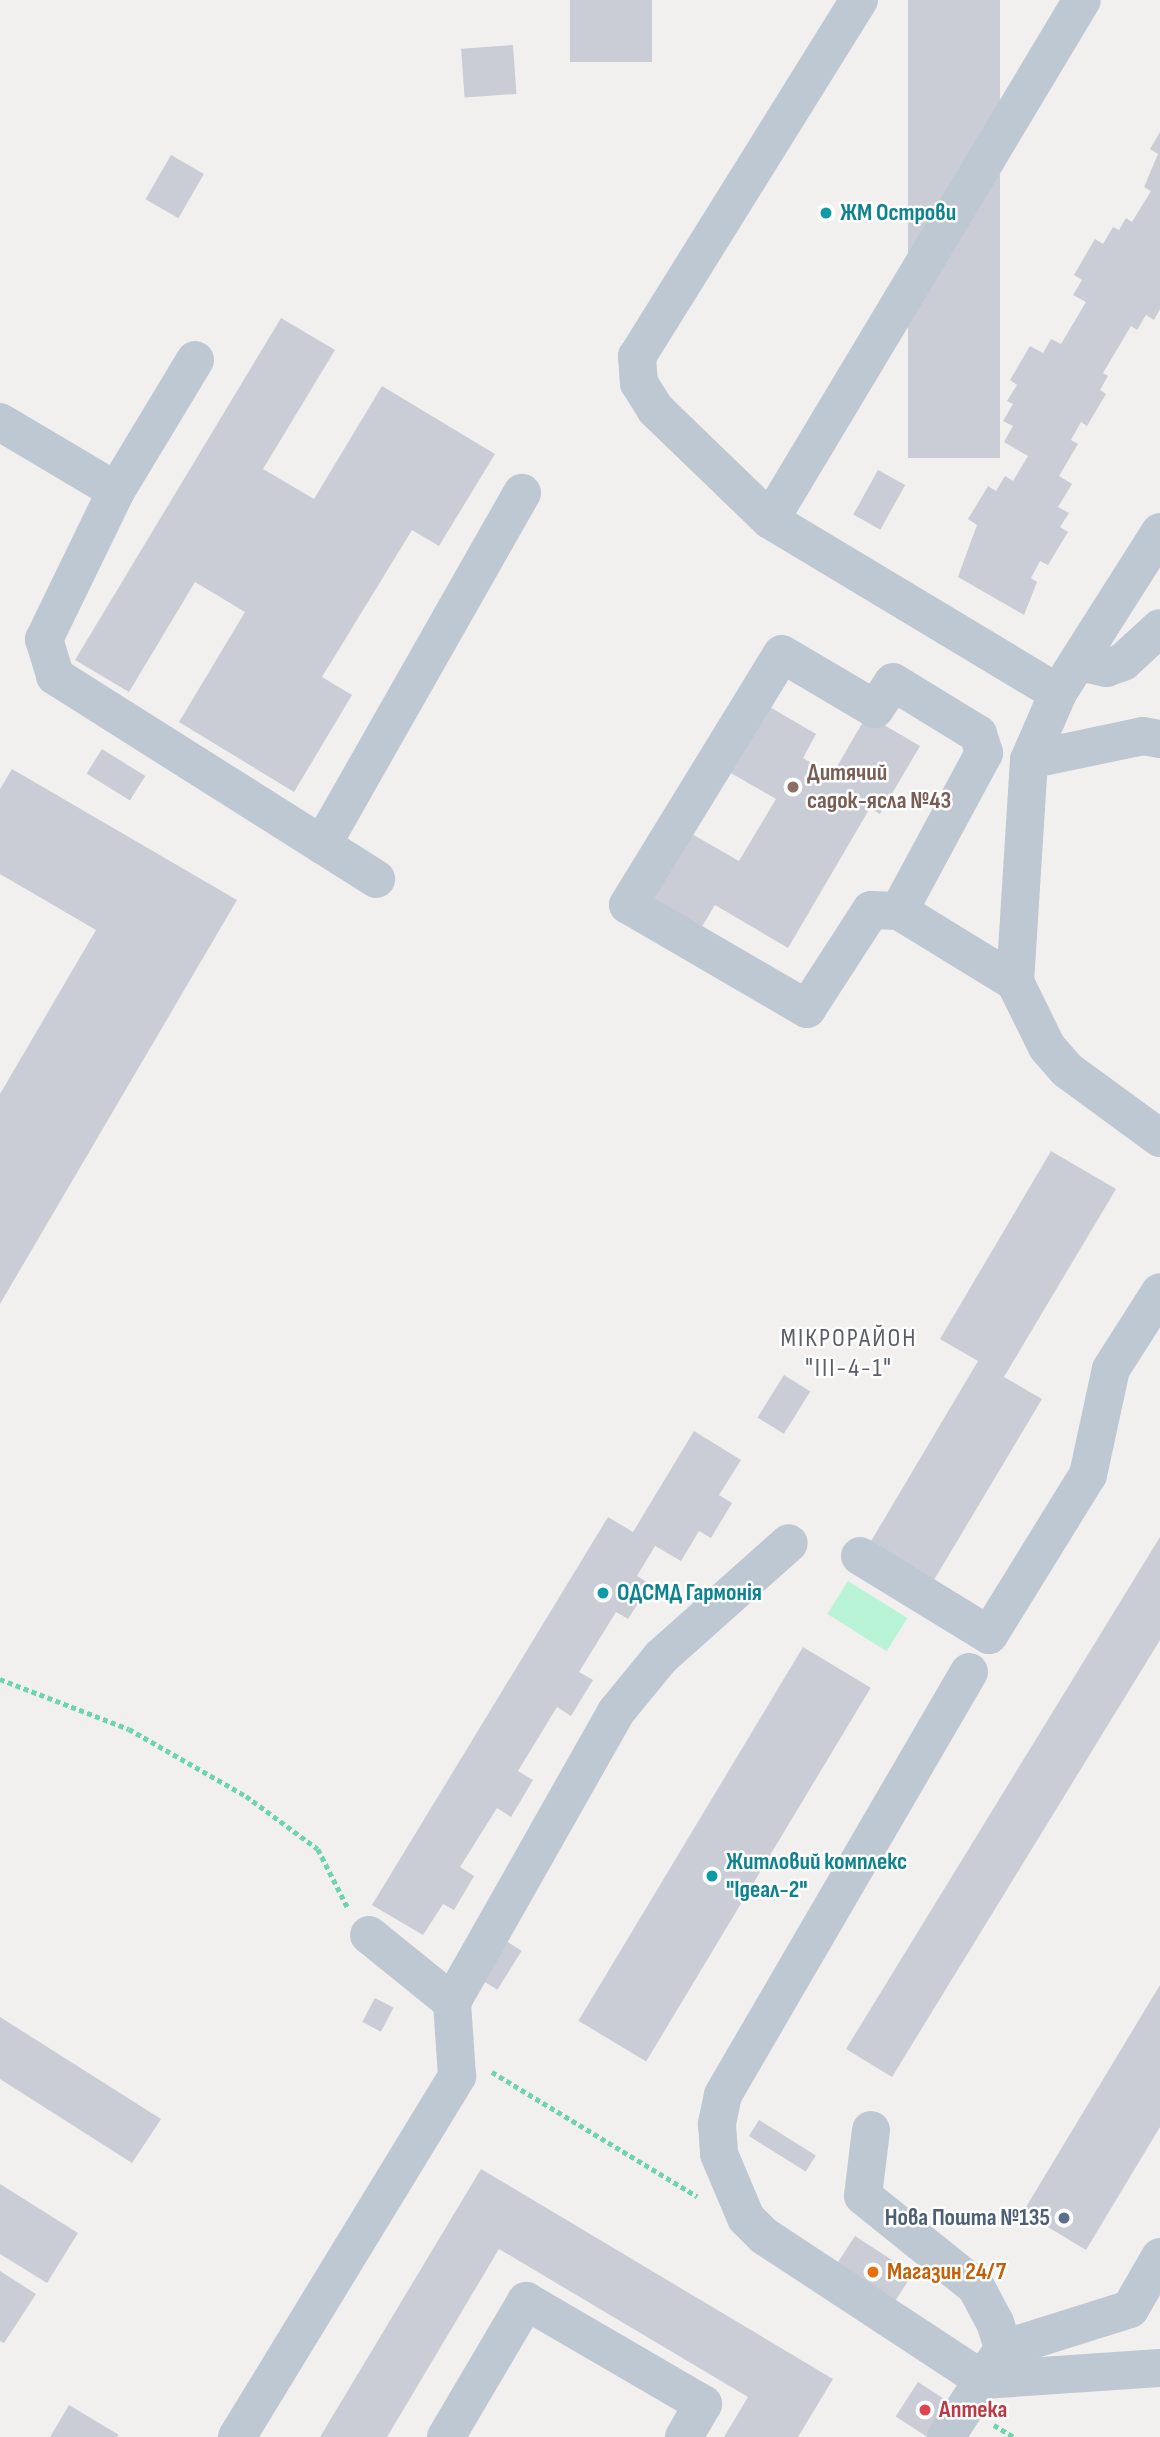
<!DOCTYPE html>
<html>
<head>
<meta charset="utf-8">
<style>
	body { margin:0 }
	#map { position:relative; width:1160px; height:2437px; overflow:hidden; background:#f2efef; font-family:"Sofia Sans Condensed",sans-serif }
	div>[style] { position:absolute }
	[style*='--x'] { left:calc(var(--x)*1px); top:calc(var(--y)*1px); width:calc(var(--w)*1px); rotate:calc(var(--a)*1deg) }
	.green>* { inset:0; background:#b9f3d5; transform-origin:0 0 }
	.building>* { inset:0; background:#cacdd5; transform-origin:0 0 }
	.path>* { height:4.5px; margin-top:-2.25px; transform-origin:0; background:repeating-linear-gradient(90deg,#6dd5ac 0 5px,transparent 0 8.5px) }
	.minor>* { height:38px; margin:-19px; padding:0 19px; transform-origin:19px; border-radius:19px; background:#bec8d2 }
	.dots>* { width:19px; height:19px; translate:-50% -50%; box-sizing:border-box; border:4px solid #fff; border-radius:50% }
	span { translate:-50% -50%; white-space:nowrap; text-align:center; line-height:1.15; -webkit-text-stroke:5px #fff; paint-order:stroke }
	.culture-label { font-size:24px; color:#0d838f; font-weight:700 }
	.left { translate:0 -50%; text-align:left }
	.education-label { font-size:24px; color:#785e54; font-weight:700 }
	.service-label { font-size:24px; color:#4e5e75; font-weight:700 }
	.right { translate:-100% -50%; text-align:right }
	.food-label { font-size:24px; color:#c56008; font-weight:700 }
	.health-label { font-size:24px; color:#be3a42; font-weight:700 }
	.neighbourhood-label { font-size:26px; color:#5b5e65; letter-spacing:2px }
</style>
</head>
<body>
<div id="map">
	<div class="green">
		<i style="left:848px;top:1581px;width:70px;height:39px;rotate:32deg"></i>
	</div>
	<div class="building">
		<i style="left:570px;top:0;width:82px;height:62px"></i>
		<i style="left:908px;top:0;width:92px;height:458px"></i>
		<i style="left:513px;top:45px;width:49px;height:52px;rotate:86deg"></i>
		<i style="clip-path:polygon(1160px 132px,1160px 309px,1154px 320px,1146px 315px,1137px 330px,1131px 326px,1103px 373px,1108px 376px,1100px 390px,1106px 394px,1087px 426px,1081px 422px,1071px 440px,1078px 444px,1059px 476px,1072px 484px,1058px 507px,1069px 513px,1060px 527px,1068px 532px,1048px 565px,1040px 561px,1031px 578px,1037px 582px,1024px 615px,958px 577px,977px 525px,968px 519px,988px 486px,996px 491px,1005px 476px,1013px 481px,1028px 456px,1004px 442px,1013px 426px,1003px 421px,1013px 404px,1007px 401px,1017px 385px,1010px 380px,1030px 346px,1043px 353px,1051px 339px,1061px 344px,1086px 302px,1073px 295px,1082px 280px,1074px 275px,1095px 239px,1103px 244px,1113px 227px,1119px 230px,1126px 218px,1132px 222px,1151px 191px,1144px 187px,1158px 154px,1150px 149px)"></i>
		<i style="left:171px;top:155px;width:38px;height:51px;rotate:30deg"></i>
		<i style="clip-path:polygon(281px 318px,335px 350px,263px 469px,314px 499px,382px 386px,495px 454px,439px 546px,412px 530px,322px 677px,352px 695px,294px 792px,179px 722px,245px 612px,195px 582px,129px 692px,75px 660px)"></i>
		<i style="left:878px;top:470px;width:31px;height:51px;rotate:29deg"></i>
		<i style="clip-path:polygon(761px 702px,816px 734px,803px 758px,832px 775px,867px 715px,920px 746px,880px 814px,870px 808px,788px 948px,715px 905px,700px 930px,645px 898px,685px 830px,739px 861px,776px 799px,722px 768px)"></i>
		<i style="left:102px;top:749px;width:51px;height:29px;rotate:32deg"></i>
		<i style="clip-path:polygon(12px 769px,237px 900px,0 1304px,0 1094px,96px 930px,0 874px,0 789px)"></i>
		<i style="clip-path:polygon(1051px 1151px,1116px 1189px,1004px 1377px,1042px 1399px,931px 1585px,867px 1548px,978px 1361px,940px 1339px)"></i>
		<i style="left:784px;top:1375px;width:31px;height:50px;rotate:32deg"></i>
		<i style="clip-path:polygon(694px 1431px,741px 1460px,719px 1495px,732px 1503px,711px 1538px,699px 1531px,681px 1561px,655px 1546px,637px 1576px,650px 1584px,628px 1619px,616px 1612px,579px 1672px,593px 1680px,571px 1716px,557px 1707px,518px 1771px,533px 1780px,511px 1817px,497px 1808px,460px 1867px,474px 1876px,454px 1910px,443px 1904px,423px 1935px,372px 1905px,608px 1517px,633px 1532px)"></i>
		<i style="clip-path:polygon(1160px 1537px,1160px 1640px,892px 2077px,846px 2049px)"></i>
		<i style="left:803px;top:1647px;width:79px;height:436px;rotate:31deg"></i>
		<i style="left:498px;top:1936px;width:28px;height:46px;rotate:32deg"></i>
		<i style="clip-path:polygon(1160px 1985px,1160px 2127px,1086px 2250px,1023px 2212px)"></i>
		<i style="left:375px;top:1998px;width:21px;height:27px;rotate:28deg"></i>
		<i style="clip-path:polygon(0 2017px,161px 2119px,132px 2163px,0 2079px)"></i>
		<i style="left:759px;top:2120px;width:67px;height:19px;rotate:32deg"></i>
		<i style="clip-path:polygon(481px 2169px,833px 2379px,798px 2437px,724px 2437px,748px 2397px,499px 2249px,387px 2437px,320px 2437px)"></i>
		<i style="clip-path:polygon(0 2184px,78px 2233px,47px 2283px,0 2254px)"></i>
		<i style="left:855px;top:2236px;width:69px;height:41px;rotate:33deg"></i>
		<i style="clip-path:polygon(0 2271px,36px 2294px,4px 2343px,0 2341px)"></i>
		<i style="left:918px;top:2382px;width:40px;height:41px;rotate:33deg"></i>
		<i style="clip-path:polygon(69px 2405px,119px 2435px,117px 2437px,50px 2437px)"></i>
	</div>
	<div class="path">
		<i style="--x:0;--y:1679;--w:138;--a:21.2"></i>
		<i style="--x:129;--y:1729;--w:135;--a:29.8"></i>
		<i style="--x:246;--y:1796;--w:89;--a:36.4"></i>
		<i style="--x:318;--y:1849;--w:68;--a:63.1"></i>
		<i style="--x:492;--y:2072;--w:240;--a:31.2"></i>
		<i style="--x:994;--y:2425;--w:23;--a:31"></i>
	</div>
	<div class="minor">
		<i style="--x:859;--y:0;--w:420;--a:121.9"></i>
		<i style="--x:637;--y:356;--w:27;--a:86"></i>
		<i style="--x:639;--y:383;--w:31;--a:58"></i>
		<i style="--x:655;--y:409;--w:160;--a:44"></i>
		<i style="--x:770;--y:520;--w:336;--a:31"></i>
		<i style="--x:0;--y:422;--w:135;--a:30.7"></i>
		<i style="--x:116;--y:491;--w:165;--a:115.9"></i>
		<i style="--x:44;--y:639;--w:39;--a:73"></i>
		<i style="--x:55;--y:676;--w:380;--a:32.3"></i>
		<i style="--x:116;--y:491;--w:153;--a:-58.9"></i>
		<i style="--x:770;--y:520;--w:606;--a:-59.04"></i>
		<i style="--x:1160;--y:532;--w:191;--a:122.4"></i>
		<i style="--x:1058;--y:693;--w:73;--a:113.4"></i>
		<i style="--x:1029;--y:760;--w:222;--a:93.6"></i>
		<i style="--x:1015;--y:982;--w:72;--a:63.8"></i>
		<i style="--x:1047;--y:1047;--w:30;--a:49"></i>
		<i style="--x:1067;--y:1070;--w:115;--a:36.2"></i>
		<i style="--x:1080;--y:662;--w:27;--a:13"></i>
		<i style="--x:1106;--y:668;--w:18;--a:-19"></i>
		<i style="--x:1123;--y:662;--w:50;--a:-42.6"></i>
		<i style="--x:1029;--y:760;--w:116;--a:-11.9"></i>
		<i style="--x:1143;--y:736;--w:17;--a:10"></i>
		<i style="--x:322;--y:845;--w:405;--a:-60.4"></i>
		<i style="--x:899;--y:911;--w:28;--a:-178"></i>
		<i style="--x:871;--y:910;--w:118;--a:122.9"></i>
		<i style="--x:807;--y:1009;--w:207;--a:-149.8"></i>
		<i style="--x:628;--y:905;--w:294;--a:-58.5"></i>
		<i style="--x:782;--y:654;--w:108;--a:30.6"></i>
		<i style="--x:875;--y:709;--w:32;--a:-56"></i>
		<i style="--x:893;--y:682;--w:100;--a:31.5"></i>
		<i style="--x:978;--y:734;--w:20;--a:72"></i>
		<i style="--x:984;--y:753;--w:179;--a:118.3"></i>
		<i style="--x:899;--y:911;--w:136;--a:31.5"></i>
		<i style="--x:860;--y:1556;--w:151;--a:31.5"></i>
		<i style="--x:989;--y:1635;--w:188;--a:-58.3"></i>
		<i style="--x:1088;--y:1475;--w:108;--a:-77.8"></i>
		<i style="--x:1111;--y:1369;--w:91;--a:-57.5"></i>
		<i style="--x:969;--y:1672;--w:489;--a:120.2"></i>
		<i style="--x:723;--y:2095;--w:30;--a:102"></i>
		<i style="--x:717;--y:2124;--w:30;--a:86"></i>
		<i style="--x:719;--y:2154;--w:69;--a:67.1"></i>
		<i style="--x:746;--y:2218;--w:25;--a:45"></i>
		<i style="--x:764;--y:2236;--w:262;--a:33.3"></i>
		<i style="--x:983;--y:2380;--w:177;--a:-3.9"></i>
		<i style="--x:369;--y:1935;--w:107;--a:38.9"></i>
		<i style="--x:871;--y:2130;--w:66;--a:96.9"></i>
		<i style="--x:863;--y:2196;--w:145;--a:38.8"></i>
		<i style="--x:976;--y:2287;--w:40;--a:62"></i>
		<i style="--x:995;--y:2322;--w:28;--a:73"></i>
		<i style="--x:237;--y:2437;--w:423;--a:-58.6"></i>
		<i style="--x:457;--y:2076;--w:74;--a:-93.9"></i>
		<i style="--x:452;--y:2002;--w:333;--a:-60.5"></i>
		<i style="--x:616;--y:1712;--w:71;--a:-50.7"></i>
		<i style="--x:661;--y:1657;--w:171;--a:-41.7"></i>
		<i style="--x:446;--y:2437;--w:158;--a:-59.5"></i>
		<i style="--x:526;--y:2301;--w:205;--a:30.2"></i>
		<i style="--x:703;--y:2404;--w:38;--a:120"></i>
		<i style="--x:946;--y:2437;--w:105;--a:-57.1"></i>
		<i style="--x:1003;--y:2349;--w:133;--a:-17.5"></i>
		<i style="--x:1130;--y:2309;--w:60;--a:-60"></i>
	</div>
	<div class="dots">
		<i style="left:826px;top:213px;background:#0f9aa8"></i>
		<i style="left:793px;top:787px;background:#8d6e63"></i>
		<i style="left:603px;top:1593px;background:#0f9aa8"></i>
		<i style="left:712px;top:1876px;background:#0f9aa8"></i>
		<i style="left:1064px;top:2218px;background:#5c6f8a"></i>
		<i style="left:873px;top:2272px;background:#e8710a"></i>
		<i style="left:925px;top:2410px;background:#e0444e"></i>
	</div>
	<div class="culture-label">
		<span class="left" style="left:840px;top:213px">ЖМ Острови</span>
		<span class="left" style="left:617px;top:1593px">ОДСМД Гармонія</span>
		<span class="left" style="left:726px;top:1876px">Житловий комплекс<br>"Ідеал-2"</span>
	</div>
	<div class="education-label">
		<span class="left" style="left:807px;top:787px">Дитячий<br>садок-ясла №43</span>
	</div>
	<div class="service-label">
		<span class="right" style="left:1050px;top:2218px">Нова Пошта №135</span>
	</div>
	<div class="food-label">
		<span class="left" style="left:887px;top:2272px">Магазин 24/7</span>
	</div>
	<div class="health-label">
		<span class="left" style="left:939px;top:2410px">Аптека</span>
	</div>
	<div class="neighbourhood-label">
		<span style="left:849px;top:1354px">МІКРОРАЙОН<br>"ІІІ-4-1"</span>
	</div>
</div>
</body>
</html>
